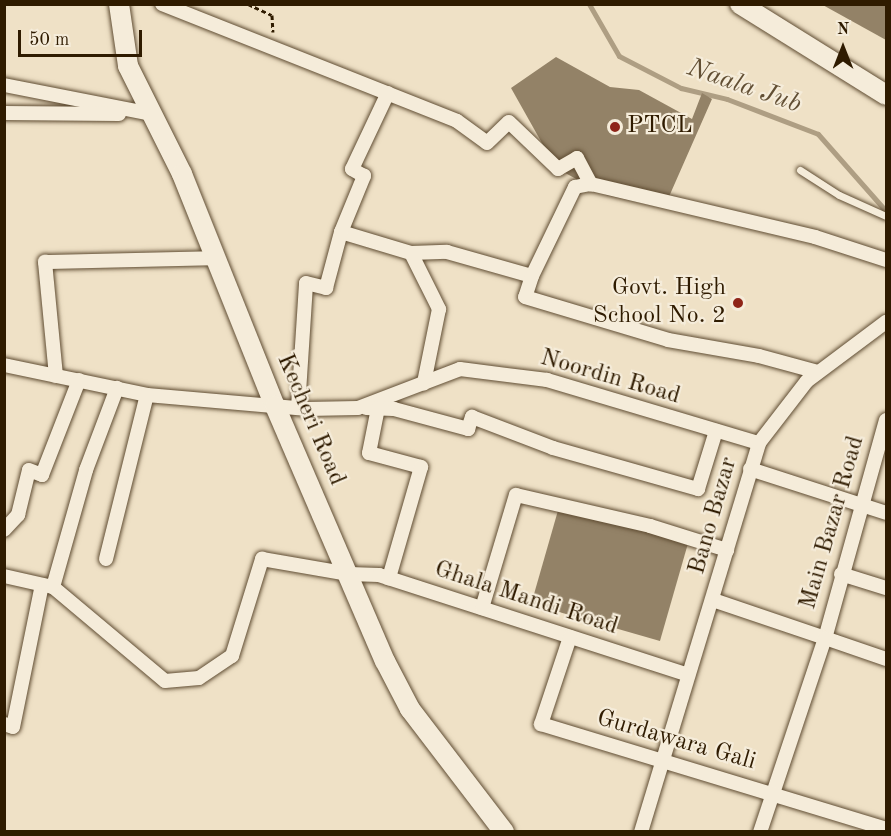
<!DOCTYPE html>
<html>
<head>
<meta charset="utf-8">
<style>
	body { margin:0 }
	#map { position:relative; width:891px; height:836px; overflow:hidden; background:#efe1c6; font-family:"Old Standard TT",serif }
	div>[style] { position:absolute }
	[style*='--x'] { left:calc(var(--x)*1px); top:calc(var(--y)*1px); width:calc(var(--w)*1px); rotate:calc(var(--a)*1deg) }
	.stream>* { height:5px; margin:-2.5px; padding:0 2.5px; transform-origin:2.5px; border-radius:2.5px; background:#ae9e83 }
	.building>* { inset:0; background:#938267; transform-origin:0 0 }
	.path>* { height:3px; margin-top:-1.5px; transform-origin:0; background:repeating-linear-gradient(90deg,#2f1b00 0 4.5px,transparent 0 7.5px) }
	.roads { filter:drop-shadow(0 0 2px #5f4c32) drop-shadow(0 0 2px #5f4c32) }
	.lane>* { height:7px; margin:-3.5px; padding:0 3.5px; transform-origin:3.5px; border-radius:3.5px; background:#f5ecda }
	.street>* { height:14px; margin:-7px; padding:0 7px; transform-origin:7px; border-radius:7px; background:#f5ecda }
	.secondary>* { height:20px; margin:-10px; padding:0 10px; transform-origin:10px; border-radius:10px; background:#f5ecda }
	.dots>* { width:16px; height:16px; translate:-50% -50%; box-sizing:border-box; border:3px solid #f5ecda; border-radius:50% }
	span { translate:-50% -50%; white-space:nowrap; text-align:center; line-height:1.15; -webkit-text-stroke:4.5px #f5ecda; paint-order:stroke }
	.poi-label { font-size:24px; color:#2f1b00 }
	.left { translate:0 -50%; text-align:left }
	.right { translate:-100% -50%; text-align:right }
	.street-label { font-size:24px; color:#2f1b00 }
	.water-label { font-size:26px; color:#624f34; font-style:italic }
	.frame { position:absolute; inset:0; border:6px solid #2f1b00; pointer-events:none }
	.north { position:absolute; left:813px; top:18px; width:60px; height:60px; -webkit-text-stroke:4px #f5ecda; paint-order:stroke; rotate:0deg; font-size:16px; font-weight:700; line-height:24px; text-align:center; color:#2f1b00 }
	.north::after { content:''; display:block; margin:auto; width:21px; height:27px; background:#2f1b00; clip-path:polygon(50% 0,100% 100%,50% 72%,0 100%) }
	.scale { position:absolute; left:18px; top:30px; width:124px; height:27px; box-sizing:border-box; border:3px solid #2f1b00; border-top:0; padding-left:8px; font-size:18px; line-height:21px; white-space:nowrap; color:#2f1b00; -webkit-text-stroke:4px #f5ecda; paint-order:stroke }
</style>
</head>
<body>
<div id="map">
	<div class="stream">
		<i style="--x:589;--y:4;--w:60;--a:60"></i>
		<i style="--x:619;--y:56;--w:70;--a:27.3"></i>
		<i style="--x:681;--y:88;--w:47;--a:13.4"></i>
		<i style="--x:727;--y:99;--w:97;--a:21"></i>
		<i style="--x:818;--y:134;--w:103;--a:48.6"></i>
	</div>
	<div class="building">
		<i style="clip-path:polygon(821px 4px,886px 4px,886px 40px)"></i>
		<i style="clip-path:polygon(556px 57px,610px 87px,639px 90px,692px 119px,702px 93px,712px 99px,664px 208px,606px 195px,556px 168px,511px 88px)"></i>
		<i style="left:559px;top:507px;width:134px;height:101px;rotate:16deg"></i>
	</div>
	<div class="path">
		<i style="--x:248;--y:4;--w:26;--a:25"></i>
		<i style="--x:272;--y:15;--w:17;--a:87"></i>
	</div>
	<div class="roads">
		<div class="lane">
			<i style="--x:800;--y:170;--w:46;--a:32.7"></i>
			<i style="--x:839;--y:195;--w:51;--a:24.1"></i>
		</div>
		<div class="street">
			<i style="--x:162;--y:4;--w:317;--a:21.6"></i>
			<i style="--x:457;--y:121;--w:37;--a:36"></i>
			<i style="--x:487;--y:143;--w:30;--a:-44"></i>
			<i style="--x:509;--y:122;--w:68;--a:43.8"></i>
			<i style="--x:558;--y:169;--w:22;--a:-30"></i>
			<i style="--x:577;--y:158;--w:30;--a:62"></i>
			<i style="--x:591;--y:184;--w:230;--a:13.3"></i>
			<i style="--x:815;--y:237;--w:75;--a:17.9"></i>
			<i style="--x:4;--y:85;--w:151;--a:11.1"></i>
			<i style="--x:4;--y:113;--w:115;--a:0.5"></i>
			<i style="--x:341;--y:232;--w:73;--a:16.7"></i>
			<i style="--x:411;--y:253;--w:63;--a:63.4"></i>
			<i style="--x:439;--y:309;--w:76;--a:101.5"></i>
			<i style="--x:411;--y:253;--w:36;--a:-2"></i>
			<i style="--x:447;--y:252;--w:88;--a:15.8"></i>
			<i style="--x:532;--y:276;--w:99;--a:-64.2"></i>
			<i style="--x:575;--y:187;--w:16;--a:-11"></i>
			<i style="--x:532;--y:276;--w:22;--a:108"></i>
			<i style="--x:525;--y:297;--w:149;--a:16.7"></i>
			<i style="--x:668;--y:340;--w:92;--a:10"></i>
			<i style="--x:759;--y:356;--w:61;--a:15.2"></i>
			<i style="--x:4;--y:365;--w:146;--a:11.8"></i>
			<i style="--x:147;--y:395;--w:161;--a:5"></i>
			<i style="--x:307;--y:409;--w:51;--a:-1.1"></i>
			<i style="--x:358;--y:408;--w:109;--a:-20.9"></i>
			<i style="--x:460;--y:369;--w:88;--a:7.2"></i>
			<i style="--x:547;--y:380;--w:221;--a:16.6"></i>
			<i style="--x:56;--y:376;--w:115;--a:-95.5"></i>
			<i style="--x:45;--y:262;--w:170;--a:-1.3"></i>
			<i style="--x:298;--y:408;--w:125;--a:-86.3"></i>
			<i style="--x:306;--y:283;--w:21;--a:14"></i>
			<i style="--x:326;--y:288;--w:58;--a:-75"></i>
			<i style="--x:341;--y:232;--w:61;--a:-67.7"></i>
			<i style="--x:364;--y:176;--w:14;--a:-150"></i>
			<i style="--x:352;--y:169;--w:84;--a:-64.7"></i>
			<i style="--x:366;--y:408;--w:28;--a:2"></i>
			<i style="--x:394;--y:409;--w:77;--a:15.1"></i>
			<i style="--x:468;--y:429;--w:13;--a:-72"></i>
			<i style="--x:472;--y:417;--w:87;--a:20.9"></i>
			<i style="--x:553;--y:448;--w:151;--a:15.8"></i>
			<i style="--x:698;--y:489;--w:61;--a:-72.8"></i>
			<i style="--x:378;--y:408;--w:46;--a:101.3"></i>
			<i style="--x:369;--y:453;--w:54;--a:15.1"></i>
			<i style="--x:421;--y:467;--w:116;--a:106.1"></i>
			<i style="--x:886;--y:420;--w:226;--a:105.6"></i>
			<i style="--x:825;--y:638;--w:65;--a:19"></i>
			<i style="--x:750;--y:469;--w:143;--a:17.9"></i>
			<i style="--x:4;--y:530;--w:21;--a:-47"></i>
			<i style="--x:18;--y:515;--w:46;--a:-76.3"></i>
			<i style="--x:29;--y:470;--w:14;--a:21"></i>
			<i style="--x:42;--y:475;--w:102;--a:-68.7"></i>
			<i style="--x:106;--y:559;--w:169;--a:-76"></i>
			<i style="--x:841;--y:574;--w:47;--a:17.3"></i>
			<i style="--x:4;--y:576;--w:50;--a:12.7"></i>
			<i style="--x:53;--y:587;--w:146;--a:40"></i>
			<i style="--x:165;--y:681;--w:34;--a:-5"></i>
			<i style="--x:199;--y:678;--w:40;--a:-34"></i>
			<i style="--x:232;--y:656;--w:102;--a:-72.8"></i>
			<i style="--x:262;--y:559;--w:88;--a:9.8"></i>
			<i style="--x:349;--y:574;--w:30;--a:2"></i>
			<i style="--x:379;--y:575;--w:325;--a:17.9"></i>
			<i style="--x:53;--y:587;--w:122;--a:-74.2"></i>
			<i style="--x:86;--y:470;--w:88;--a:-69.3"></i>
			<i style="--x:713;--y:600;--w:118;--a:18.7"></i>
			<i style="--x:825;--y:638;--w:205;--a:108.5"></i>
			<i style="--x:482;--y:608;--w:118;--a:-73.3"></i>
			<i style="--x:516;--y:495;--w:138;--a:13"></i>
			<i style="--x:650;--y:526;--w:81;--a:17.3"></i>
			<i style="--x:570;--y:637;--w:92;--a:108.4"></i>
			<i style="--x:541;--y:724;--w:361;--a:16.9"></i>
			<i style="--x:4;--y:724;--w:9;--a:18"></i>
			<i style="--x:13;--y:727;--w:145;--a:-78.5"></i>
			<i style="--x:641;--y:832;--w:407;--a:-73.1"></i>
			<i style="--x:759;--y:443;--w:78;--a:-52.3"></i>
			<i style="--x:807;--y:381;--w:99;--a:-36.8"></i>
		</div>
		<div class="secondary">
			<i style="--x:119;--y:4;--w:63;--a:81.7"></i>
			<i style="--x:128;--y:66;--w:121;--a:63.4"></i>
			<i style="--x:182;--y:174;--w:250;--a:68.2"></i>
			<i style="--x:275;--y:406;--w:278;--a:66.7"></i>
			<i style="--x:385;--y:661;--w:54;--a:62.5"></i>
			<i style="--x:410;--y:709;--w:155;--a:52.6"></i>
			<i style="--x:740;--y:4;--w:172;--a:31.9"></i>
		</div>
	</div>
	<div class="dots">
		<i style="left:615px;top:127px;background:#8f2418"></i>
		<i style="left:738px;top:303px;background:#8f2418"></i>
	</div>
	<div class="poi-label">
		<span class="left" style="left:627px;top:127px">PTCL</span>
		<span class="right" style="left:726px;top:303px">Govt. High<br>School No. 2</span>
	</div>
	<div class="street-label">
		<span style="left:610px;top:378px;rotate:16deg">Noordin Road</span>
		<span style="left:310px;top:420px;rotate:67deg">Kecheri Road</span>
		<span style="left:714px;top:516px;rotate:-74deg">Bano Bazar</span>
		<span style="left:833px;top:523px;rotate:-74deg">Main Bazar Road</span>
		<span style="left:526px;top:599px;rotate:18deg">Ghala Mandi Road</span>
		<span style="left:676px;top:741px;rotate:16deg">Gurdawara Gali</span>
	</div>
	<div class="water-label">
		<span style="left:744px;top:87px;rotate:19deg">Naala Jub</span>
	</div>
	<div class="frame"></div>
	<div class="north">N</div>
	<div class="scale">50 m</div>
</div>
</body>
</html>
